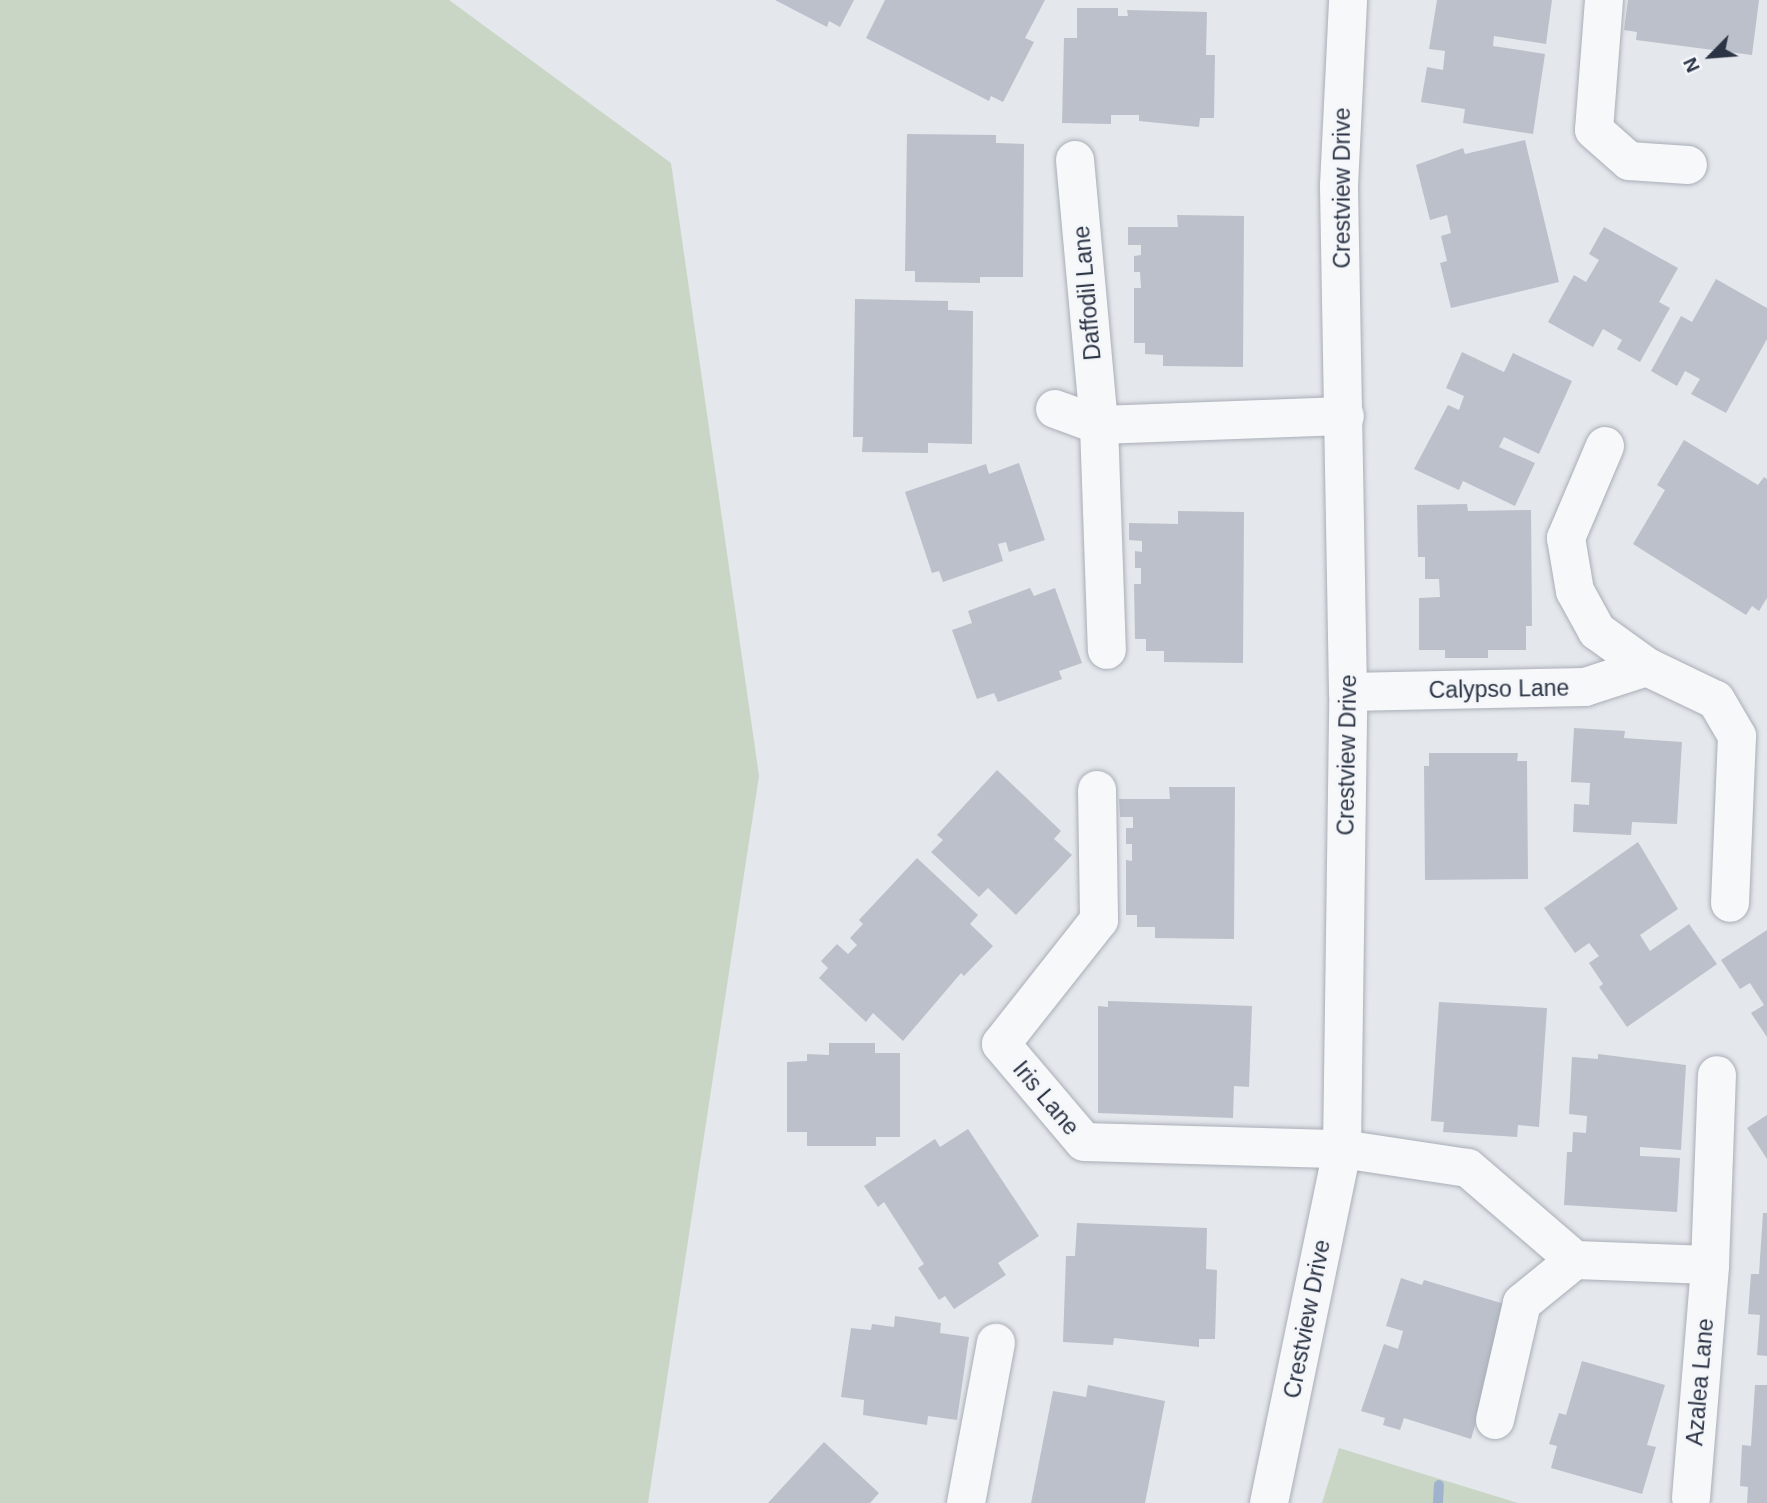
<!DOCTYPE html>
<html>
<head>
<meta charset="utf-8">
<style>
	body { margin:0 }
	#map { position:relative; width:1767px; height:1503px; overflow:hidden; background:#e4e7ec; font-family:Helvetica,sans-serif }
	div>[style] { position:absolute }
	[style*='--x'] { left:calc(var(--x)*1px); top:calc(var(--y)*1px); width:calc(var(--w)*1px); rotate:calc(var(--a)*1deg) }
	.green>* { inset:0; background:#c9d6c5 }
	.stream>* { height:10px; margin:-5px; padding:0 5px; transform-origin:5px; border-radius:5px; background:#9fb4cc }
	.building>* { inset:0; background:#bbc0ca }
	.roads { filter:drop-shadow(0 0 2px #a9aeb7) drop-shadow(0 0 2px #a9aeb7) }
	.minor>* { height:38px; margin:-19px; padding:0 19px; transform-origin:19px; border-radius:19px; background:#f7f8fa }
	span { translate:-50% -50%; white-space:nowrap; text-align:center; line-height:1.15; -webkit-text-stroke:5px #f4f6f9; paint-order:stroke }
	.street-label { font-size:23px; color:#2b3445 }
	.north { position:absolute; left:1676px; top:21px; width:70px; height:70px; -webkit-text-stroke:5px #f4f6f9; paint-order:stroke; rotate:245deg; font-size:19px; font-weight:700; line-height:28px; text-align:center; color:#2b3445 }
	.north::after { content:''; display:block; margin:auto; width:24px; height:32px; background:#2b3445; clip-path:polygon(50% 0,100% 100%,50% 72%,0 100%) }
</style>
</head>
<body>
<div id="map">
	<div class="green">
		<i style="clip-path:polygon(0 0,449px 0,671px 163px,759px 776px,648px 1503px,0 1503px)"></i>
		<i style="clip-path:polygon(1339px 1448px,1518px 1503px,1322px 1503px)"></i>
	</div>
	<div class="stream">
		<i style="--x:1438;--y:1503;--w:18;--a:-87"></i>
	</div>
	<div class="building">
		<i style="clip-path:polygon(775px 0,854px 0,840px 27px,829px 21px,827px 27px)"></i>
		<i style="clip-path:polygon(885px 0,1045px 0,1025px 38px,1034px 42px,1003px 102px,991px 96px,989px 101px,866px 38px)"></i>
		<i style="clip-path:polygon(1437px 0,1552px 0,1546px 44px,1494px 36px,1493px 46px,1545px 54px,1533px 134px,1463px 123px,1465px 109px,1421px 102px,1427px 67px,1443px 70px,1445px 51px,1429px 49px)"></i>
		<i style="clip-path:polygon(1628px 0,1759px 0,1752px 55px,1636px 40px,1637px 32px,1624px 30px)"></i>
		<i style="clip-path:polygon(1077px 8px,1118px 8px,1118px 16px,1128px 16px,1127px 10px,1207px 12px,1206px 55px,1215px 55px,1214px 118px,1200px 118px,1199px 127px,1139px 121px,1139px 115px,1111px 115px,1111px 124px,1062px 123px,1064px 38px,1077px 38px)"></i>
		<i style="clip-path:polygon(907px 134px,996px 135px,996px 143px,1024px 144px,1023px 277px,980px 277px,980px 283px,915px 282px,915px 271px,905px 271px)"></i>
		<i style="clip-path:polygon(1525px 140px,1559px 282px,1451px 308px,1440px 263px,1447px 261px,1441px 236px,1451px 233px,1447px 215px,1430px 220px,1416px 165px,1463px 148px,1465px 154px)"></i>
		<i style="clip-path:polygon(1177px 215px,1244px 216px,1243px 367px,1163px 366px,1163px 355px,1145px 354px,1145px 343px,1134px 343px,1134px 288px,1141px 288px,1140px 272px,1134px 272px,1134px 256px,1141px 255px,1141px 245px,1128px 245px,1128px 227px,1178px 227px)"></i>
		<i style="clip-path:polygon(1604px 227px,1678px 268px,1659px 302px,1670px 308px,1640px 362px,1617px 349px,1622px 340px,1603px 329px,1593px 347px,1548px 322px,1574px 275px,1586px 282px,1599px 260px,1589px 254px)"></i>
		<i style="clip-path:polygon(1716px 279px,1767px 308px,1767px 339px,1726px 413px,1691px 394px,1700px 379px,1685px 371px,1677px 386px,1651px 371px,1681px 316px,1692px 322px)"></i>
		<i style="clip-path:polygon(855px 299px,948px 301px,948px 310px,973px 311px,972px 444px,928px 443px,928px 453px,862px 452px,863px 437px,853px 437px)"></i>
		<i style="clip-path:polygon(1462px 352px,1504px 372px,1513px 353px,1572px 381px,1539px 454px,1504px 437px,1499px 447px,1535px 463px,1515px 506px,1463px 481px,1459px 490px,1414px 469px,1448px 405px,1459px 410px,1464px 396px,1446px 388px)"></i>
		<i style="clip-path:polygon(1684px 440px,1758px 485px,1764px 477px,1767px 479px,1767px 598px,1759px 611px,1752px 606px,1746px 615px,1633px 544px,1665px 490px,1657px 485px)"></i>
		<i style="clip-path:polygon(1019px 463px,1045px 540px,1009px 552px,1006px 542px,998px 544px,1003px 561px,943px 582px,939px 571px,932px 573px,905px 492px,986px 464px,989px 474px)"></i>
		<i style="clip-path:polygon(1467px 504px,1468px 511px,1531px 510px,1532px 626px,1526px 626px,1526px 650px,1488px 650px,1488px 658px,1445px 658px,1445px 650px,1419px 650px,1419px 598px,1440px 597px,1439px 579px,1425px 579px,1425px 557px,1418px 557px,1417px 505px)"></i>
		<i style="clip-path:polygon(1178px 511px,1244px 512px,1243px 663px,1164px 662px,1164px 651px,1146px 651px,1146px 639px,1135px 639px,1134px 584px,1141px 584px,1141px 568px,1135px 568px,1135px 551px,1142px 552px,1142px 541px,1129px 540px,1129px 523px,1178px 524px)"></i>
		<i style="clip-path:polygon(1030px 588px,1034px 596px,1055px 588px,1082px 663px,1059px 671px,1062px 679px,998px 702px,994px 693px,977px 699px,952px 630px,972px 623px,968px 611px)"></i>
		<i style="clip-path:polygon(1574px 728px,1625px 731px,1624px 738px,1682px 742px,1677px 824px,1632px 822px,1631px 835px,1573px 832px,1574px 804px,1589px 805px,1590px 783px,1571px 782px)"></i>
		<i style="clip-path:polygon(1429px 753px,1518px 753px,1517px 761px,1527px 761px,1528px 879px,1425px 880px,1424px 766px,1429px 766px)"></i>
		<i style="clip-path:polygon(997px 770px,1061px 831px,1054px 839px,1072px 855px,1016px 915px,988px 888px,979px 897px,931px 852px,943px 840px,937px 835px)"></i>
		<i style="clip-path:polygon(1169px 787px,1235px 787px,1234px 939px,1155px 938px,1155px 927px,1137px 927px,1137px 915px,1126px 915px,1126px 860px,1132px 861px,1132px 844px,1126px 844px,1126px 828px,1133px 828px,1133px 817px,1120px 817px,1119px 799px,1170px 799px)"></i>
		<i style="clip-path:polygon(1638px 842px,1678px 909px,1640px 935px,1650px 951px,1689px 924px,1717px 964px,1627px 1027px,1599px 987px,1603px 984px,1589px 963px,1599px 956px,1589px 943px,1575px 953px,1544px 908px)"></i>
		<i style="clip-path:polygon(917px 858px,978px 915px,970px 924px,993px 946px,964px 976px,961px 973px,903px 1041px,873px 1013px,866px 1022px,819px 978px,828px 968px,821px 961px,837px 944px,848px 954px,857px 945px,850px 938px,863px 924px,859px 920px)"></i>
		<i style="clip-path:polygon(1767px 930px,1767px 1037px,1751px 1013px,1764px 1005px,1750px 983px,1740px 989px,1721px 960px)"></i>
		<i style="clip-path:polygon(1108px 1001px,1252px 1006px,1249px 1087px,1234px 1086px,1233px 1118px,1098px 1113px,1098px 1006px,1108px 1007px)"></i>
		<i style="clip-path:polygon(1439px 1002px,1547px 1008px,1539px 1127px,1518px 1125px,1517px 1137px,1443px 1132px,1444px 1122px,1431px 1121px)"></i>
		<i style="clip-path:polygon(829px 1043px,875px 1043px,875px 1053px,900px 1053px,900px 1137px,876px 1137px,876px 1146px,807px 1146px,807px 1132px,787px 1132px,787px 1062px,807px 1061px,807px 1054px,829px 1055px)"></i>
		<i style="clip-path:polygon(1598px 1054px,1686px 1065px,1681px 1150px,1640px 1147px,1640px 1156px,1680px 1158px,1677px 1212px,1564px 1205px,1567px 1152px,1572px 1152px,1573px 1132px,1586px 1133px,1587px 1116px,1569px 1114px,1572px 1057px,1598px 1059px)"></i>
		<i style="clip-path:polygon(1767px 1115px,1767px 1159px,1747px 1128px)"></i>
		<i style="clip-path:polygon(968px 1129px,1039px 1236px,998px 1263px,1006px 1275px,954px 1309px,945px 1296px,939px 1300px,918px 1268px,924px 1264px,884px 1202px,878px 1207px,864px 1186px,935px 1139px,940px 1147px)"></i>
		<i style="clip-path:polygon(1763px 1213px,1767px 1213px,1767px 1356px,1757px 1355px,1760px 1315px,1748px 1314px,1751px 1274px,1759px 1274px)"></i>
		<i style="clip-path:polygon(1077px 1223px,1207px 1228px,1206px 1269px,1217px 1270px,1215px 1339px,1199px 1339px,1199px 1347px,1114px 1338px,1113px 1345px,1063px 1342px,1066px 1256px,1075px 1256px)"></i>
		<i style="clip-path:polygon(1401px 1278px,1422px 1285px,1424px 1280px,1511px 1306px,1471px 1439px,1404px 1418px,1400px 1430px,1383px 1425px,1385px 1418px,1361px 1411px,1384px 1344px,1398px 1349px,1403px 1331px,1386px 1326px)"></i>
		<i style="clip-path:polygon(895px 1316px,941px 1323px,940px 1333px,969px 1337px,957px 1420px,928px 1416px,927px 1425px,863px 1415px,864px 1400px,841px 1397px,851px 1328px,871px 1330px,872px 1324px,894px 1327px)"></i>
		<i style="clip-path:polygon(1582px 1361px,1665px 1385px,1647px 1445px,1656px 1447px,1642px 1494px,1551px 1468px,1557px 1446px,1549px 1444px,1559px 1413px,1566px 1415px)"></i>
		<i style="clip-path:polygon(1088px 1385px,1165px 1401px,1145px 1503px,1031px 1503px,1053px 1391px,1086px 1397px)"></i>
		<i style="clip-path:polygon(1755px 1385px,1767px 1385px,1767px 1503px,1747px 1503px,1748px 1487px,1740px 1486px,1742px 1445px,1751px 1446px)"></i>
		<i style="clip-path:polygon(824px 1442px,879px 1493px,870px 1503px,768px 1503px)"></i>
	</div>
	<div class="roads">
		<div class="minor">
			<i style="--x:1604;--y:0;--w:130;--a:94.4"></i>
			<i style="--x:1594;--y:130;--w:47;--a:41.5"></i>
			<i style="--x:1629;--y:161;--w:59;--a:3.9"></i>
			<i style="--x:1075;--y:160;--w:266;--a:84.8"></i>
			<i style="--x:1099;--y:425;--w:225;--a:88"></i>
			<i style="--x:1055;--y:409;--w:47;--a:20"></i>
			<i style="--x:1099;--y:425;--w:246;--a:-2.1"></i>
			<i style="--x:1605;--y:446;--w:100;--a:113"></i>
			<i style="--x:1566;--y:538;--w:54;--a:80.4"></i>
			<i style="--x:1575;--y:591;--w:46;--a:61.2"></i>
			<i style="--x:1597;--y:631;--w:62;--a:35.8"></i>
			<i style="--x:1348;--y:692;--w:237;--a:-1.2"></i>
			<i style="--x:1585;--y:687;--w:65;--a:-17.9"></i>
			<i style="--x:1647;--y:667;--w:76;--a:25.6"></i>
			<i style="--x:1716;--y:700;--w:42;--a:59.7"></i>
			<i style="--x:1737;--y:736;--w:167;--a:92.4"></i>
			<i style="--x:1097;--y:790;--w:130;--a:89.1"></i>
			<i style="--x:1099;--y:920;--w:158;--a:128.3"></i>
			<i style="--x:1001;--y:1044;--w:128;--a:49.7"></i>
			<i style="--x:1084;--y:1142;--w:258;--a:1.6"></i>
			<i style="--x:1342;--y:1149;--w:127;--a:8.6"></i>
			<i style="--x:1468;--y:1168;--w:141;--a:40.7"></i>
			<i style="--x:1575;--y:1260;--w:135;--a:2.1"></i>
			<i style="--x:1495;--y:1420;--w:120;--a:-77"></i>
			<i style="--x:1522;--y:1303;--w:68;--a:-39.1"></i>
			<i style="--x:1691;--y:1498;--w:234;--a:-85.3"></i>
			<i style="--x:1710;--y:1265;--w:190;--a:-87.9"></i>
			<i style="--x:966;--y:1503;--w:163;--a:-79.4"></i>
			<i style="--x:1269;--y:1503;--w:361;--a:-78.3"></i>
			<i style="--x:1342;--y:1149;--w:457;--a:-89.2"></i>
			<i style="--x:1348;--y:692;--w:506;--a:-91.02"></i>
			<i style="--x:1339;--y:186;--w:186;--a:-87.2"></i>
		</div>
	</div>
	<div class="street-label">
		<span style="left:1342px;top:188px;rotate:-90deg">Crestview Drive</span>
		<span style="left:1087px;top:293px;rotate:-95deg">Daffodil Lane</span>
		<span style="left:1499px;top:689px;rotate:-1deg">Calypso Lane</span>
		<span style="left:1347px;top:755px;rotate:-89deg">Crestview Drive</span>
		<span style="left:1046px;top:1098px;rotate:50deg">Iris Lane</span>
		<span style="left:1307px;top:1319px;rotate:-79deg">Crestview Drive</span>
		<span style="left:1700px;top:1382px;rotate:-85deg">Azalea Lane</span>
	</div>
	<div class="north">N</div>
</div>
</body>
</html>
